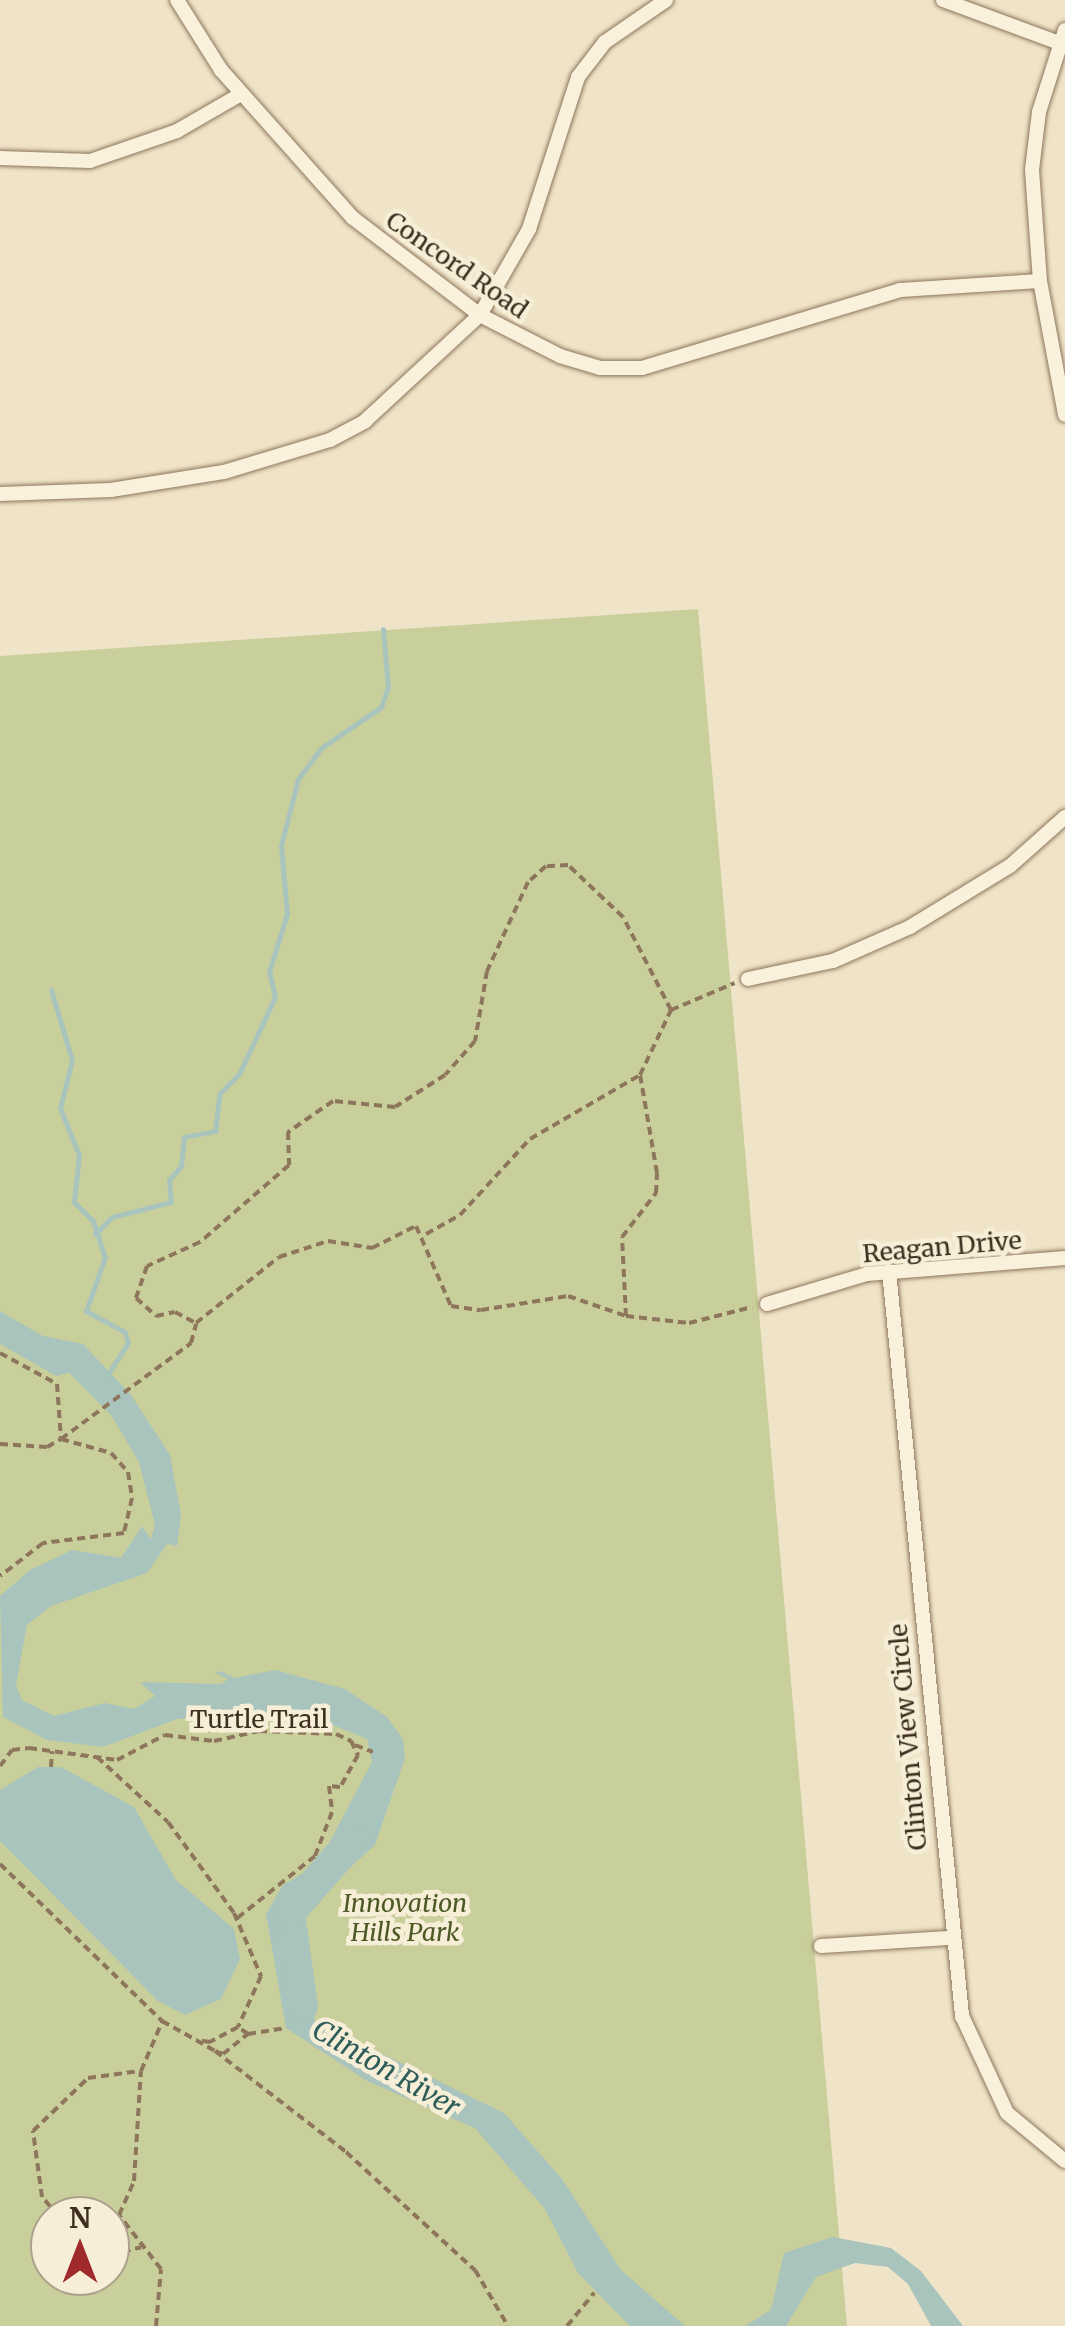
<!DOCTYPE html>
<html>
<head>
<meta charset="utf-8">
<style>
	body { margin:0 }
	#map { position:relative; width:1065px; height:2326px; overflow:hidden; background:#f0e4c8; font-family:Merriweather,serif }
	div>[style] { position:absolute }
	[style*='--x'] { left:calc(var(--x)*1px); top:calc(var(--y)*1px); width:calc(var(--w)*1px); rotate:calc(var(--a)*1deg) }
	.green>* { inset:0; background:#c9cf9b }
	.water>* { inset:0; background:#a9c4bc }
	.stream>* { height:5px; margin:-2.5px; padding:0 2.5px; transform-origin:2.5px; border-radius:2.5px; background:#a9c4bc }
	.river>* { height:32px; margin:-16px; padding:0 16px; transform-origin:16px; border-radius:16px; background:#a9c4bc }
	.path>* { height:4px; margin-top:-2px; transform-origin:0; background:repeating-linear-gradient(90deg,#8d765c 0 8px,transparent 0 13px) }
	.roads { filter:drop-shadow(0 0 2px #8d765c) drop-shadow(0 0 2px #8d765c) }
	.street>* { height:14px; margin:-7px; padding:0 7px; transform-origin:7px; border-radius:7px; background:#faf1dc }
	span { translate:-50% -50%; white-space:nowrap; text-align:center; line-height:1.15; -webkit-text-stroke:9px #f7eed8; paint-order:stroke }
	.street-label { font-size:25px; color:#3d2e20 }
	.park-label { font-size:25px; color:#4d5a26; font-style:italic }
	.water-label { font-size:28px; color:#2f5d5a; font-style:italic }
	.north { position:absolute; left:30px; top:2196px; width:100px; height:100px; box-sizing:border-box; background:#f7eed8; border:2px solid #ada18e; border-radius:50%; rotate:0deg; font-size:28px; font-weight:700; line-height:40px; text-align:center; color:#3d2e20 }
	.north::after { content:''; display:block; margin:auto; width:35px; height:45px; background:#9e2a2b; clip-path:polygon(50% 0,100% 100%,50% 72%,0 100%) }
</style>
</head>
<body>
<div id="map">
	<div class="green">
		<i style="clip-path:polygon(evenodd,698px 609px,847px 2326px,0 2326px,0 656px,698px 609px,50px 2216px,110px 2216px,110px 2276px,50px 2276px,50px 2216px)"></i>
	</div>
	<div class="water">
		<i style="clip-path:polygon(0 1311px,43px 1336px,83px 1344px,131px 1395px,170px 1455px,181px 1515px,177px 1546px,167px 1544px,147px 1573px,51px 1606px,27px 1625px,16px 1685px,22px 1700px,54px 1716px,105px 1703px,134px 1709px,155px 1696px,140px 1682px,221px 1684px,228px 1679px,215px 1673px,221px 1671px,234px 1678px,275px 1670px,345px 1689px,387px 1717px,403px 1739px,405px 1758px,375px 1845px,343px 1874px,310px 1882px,291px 1935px,315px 2021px,504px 2113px,562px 2179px,621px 2270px,685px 2326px,630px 2326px,578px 2273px,545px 2209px,475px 2128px,367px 2081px,286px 2028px,266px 1914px,283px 1885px,318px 1864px,372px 1762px,367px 1739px,335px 1726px,234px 1715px,177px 1719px,103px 1747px,47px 1740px,3px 1717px,0 1596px,30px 1570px,72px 1550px,121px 1558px,142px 1526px,151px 1539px,155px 1525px,139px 1462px,111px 1415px,69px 1373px,56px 1376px,0 1344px)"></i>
		<i style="clip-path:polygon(38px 1767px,61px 1767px,134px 1807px,176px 1880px,234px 1929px,240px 1959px,221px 1999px,185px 2015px,158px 2001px,0 1841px,0 1790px)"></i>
		<i style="clip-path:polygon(833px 2237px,891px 2248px,921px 2271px,963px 2326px,931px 2326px,908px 2284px,888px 2267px,855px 2263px,816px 2277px,786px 2326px,745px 2326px,771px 2310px,784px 2253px)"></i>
	</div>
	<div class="stream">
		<i style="--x:51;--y:990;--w:73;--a:73.3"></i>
		<i style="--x:72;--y:1060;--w:49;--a:104"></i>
		<i style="--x:60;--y:1108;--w:51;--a:68"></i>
		<i style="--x:79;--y:1155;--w:47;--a:96.1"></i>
		<i style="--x:74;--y:1202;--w:27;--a:45"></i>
		<i style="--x:93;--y:1221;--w:38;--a:72"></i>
		<i style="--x:105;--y:1257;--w:57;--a:109.4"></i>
		<i style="--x:86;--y:1311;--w:44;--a:28.3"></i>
		<i style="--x:125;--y:1332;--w:11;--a:75"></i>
		<i style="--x:128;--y:1343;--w:37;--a:123"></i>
		<i style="--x:95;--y:1234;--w:24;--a:-45"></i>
		<i style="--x:112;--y:1217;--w:61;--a:-14.3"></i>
		<i style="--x:171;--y:1202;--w:22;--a:-95"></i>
		<i style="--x:169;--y:1180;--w:18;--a:-49"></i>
		<i style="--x:181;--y:1166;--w:29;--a:-84"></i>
		<i style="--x:184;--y:1137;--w:32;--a:-11"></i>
		<i style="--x:215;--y:1131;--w:38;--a:-83"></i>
		<i style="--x:220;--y:1093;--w:27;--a:-45"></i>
		<i style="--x:239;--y:1074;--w:85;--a:-64.9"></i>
		<i style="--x:275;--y:997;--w:26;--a:-103"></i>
		<i style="--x:269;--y:972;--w:61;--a:-72.8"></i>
		<i style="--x:287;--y:914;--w:68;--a:-95"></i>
		<i style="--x:281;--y:846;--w:69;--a:-75.8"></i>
		<i style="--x:298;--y:779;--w:39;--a:-53"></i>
		<i style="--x:321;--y:748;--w:73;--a:-34.3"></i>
		<i style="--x:381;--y:707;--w:21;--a:-71"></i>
		<i style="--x:388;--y:687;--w:58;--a:-94.9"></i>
	</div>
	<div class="river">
		<i style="--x:302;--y:2006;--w:94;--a:-98"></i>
		<i style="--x:289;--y:1913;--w:96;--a:-48.8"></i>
	</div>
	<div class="path">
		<i style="--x:671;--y:1010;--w:69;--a:-22.9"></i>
		<i style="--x:426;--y:1234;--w:39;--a:-29"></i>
		<i style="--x:460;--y:1215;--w:103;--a:-47.4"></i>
		<i style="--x:530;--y:1139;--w:127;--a:-30.2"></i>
		<i style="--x:626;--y:1316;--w:79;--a:-92.9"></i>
		<i style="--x:622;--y:1237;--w:56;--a:-52.3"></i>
		<i style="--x:656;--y:1193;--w:20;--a:-87"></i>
		<i style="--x:657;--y:1173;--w:99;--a:-99.8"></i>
		<i style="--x:640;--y:1075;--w:72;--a:-64.5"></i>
		<i style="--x:671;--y:1010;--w:105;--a:-117.3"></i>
		<i style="--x:623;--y:917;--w:76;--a:-136.6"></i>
		<i style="--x:568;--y:865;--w:22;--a:177"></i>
		<i style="--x:546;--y:866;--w:24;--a:138"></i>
		<i style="--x:528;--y:882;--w:98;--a:114.7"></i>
		<i style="--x:487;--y:971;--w:71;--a:99.7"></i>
		<i style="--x:475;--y:1041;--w:45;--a:131.4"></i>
		<i style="--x:445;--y:1075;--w:59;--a:147.4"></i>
		<i style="--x:395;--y:1107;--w:62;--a:-174.5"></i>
		<i style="--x:333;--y:1101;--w:55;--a:145.4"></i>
		<i style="--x:288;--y:1132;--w:33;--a:88"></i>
		<i style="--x:289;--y:1165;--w:118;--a:139.1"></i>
		<i style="--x:200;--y:1242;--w:58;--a:155.6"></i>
		<i style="--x:147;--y:1266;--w:34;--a:109"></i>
		<i style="--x:136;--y:1298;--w:27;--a:42"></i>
		<i style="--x:156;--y:1316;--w:19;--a:-12"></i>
		<i style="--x:175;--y:1312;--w:24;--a:28"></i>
		<i style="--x:196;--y:1323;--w:106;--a:-38.5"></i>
		<i style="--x:279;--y:1257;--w:52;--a:-18.1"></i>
		<i style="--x:328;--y:1241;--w:45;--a:9"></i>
		<i style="--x:372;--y:1248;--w:49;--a:-26.6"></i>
		<i style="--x:416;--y:1226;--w:87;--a:66.4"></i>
		<i style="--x:451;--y:1306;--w:30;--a:8"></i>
		<i style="--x:481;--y:1310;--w:88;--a:-9.1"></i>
		<i style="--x:568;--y:1296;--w:61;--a:19"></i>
		<i style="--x:626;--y:1316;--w:63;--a:6.3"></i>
		<i style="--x:689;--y:1323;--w:65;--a:-14.3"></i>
		<i style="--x:0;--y:1353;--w:65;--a:28.5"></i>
		<i style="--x:57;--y:1384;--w:55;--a:85.8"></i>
		<i style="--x:61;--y:1439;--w:52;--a:15.6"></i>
		<i style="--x:111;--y:1453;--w:25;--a:48"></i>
		<i style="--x:128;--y:1472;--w:26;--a:81"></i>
		<i style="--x:132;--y:1498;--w:36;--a:103"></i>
		<i style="--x:124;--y:1533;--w:82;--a:173"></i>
		<i style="--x:43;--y:1543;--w:54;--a:142.5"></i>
		<i style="--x:0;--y:1444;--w:47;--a:3.7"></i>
		<i style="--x:47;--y:1447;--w:16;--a:-30"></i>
		<i style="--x:61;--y:1439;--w:162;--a:-36.4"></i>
		<i style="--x:191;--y:1343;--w:20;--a:-75"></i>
		<i style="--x:355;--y:1745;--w:19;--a:21"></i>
		<i style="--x:97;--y:1757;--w:96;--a:42.5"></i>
		<i style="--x:168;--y:1822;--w:112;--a:54"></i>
		<i style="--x:234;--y:1913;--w:69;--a:66.8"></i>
		<i style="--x:261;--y:1976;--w:56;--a:114.3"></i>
		<i style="--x:0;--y:1766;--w:20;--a:-53"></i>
		<i style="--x:12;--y:1750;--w:17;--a:-7"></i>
		<i style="--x:29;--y:1748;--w:89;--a:7.8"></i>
		<i style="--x:117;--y:1760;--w:54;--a:-27.5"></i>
		<i style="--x:165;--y:1735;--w:49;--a:7"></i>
		<i style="--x:214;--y:1741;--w:46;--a:-12.5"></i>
		<i style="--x:259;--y:1731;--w:77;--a:2.2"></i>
		<i style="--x:336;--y:1734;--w:17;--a:25"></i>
		<i style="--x:351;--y:1741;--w:16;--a:63"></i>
		<i style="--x:358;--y:1755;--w:37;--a:119"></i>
		<i style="--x:340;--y:1787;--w:11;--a:-175"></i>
		<i style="--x:329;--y:1786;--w:26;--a:83"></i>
		<i style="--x:332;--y:1812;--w:47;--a:111.1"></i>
		<i style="--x:315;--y:1856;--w:101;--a:141.4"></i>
		<i style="--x:51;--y:1767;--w:16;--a:-86"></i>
		<i style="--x:0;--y:1864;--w:226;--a:44.1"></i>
		<i style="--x:162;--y:2021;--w:39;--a:29"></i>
		<i style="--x:196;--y:2040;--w:22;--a:30"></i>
		<i style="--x:215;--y:2051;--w:9;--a:21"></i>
		<i style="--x:223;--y:2054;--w:32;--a:-39"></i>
		<i style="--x:248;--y:2034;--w:12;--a:-145"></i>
		<i style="--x:238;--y:2027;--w:32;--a:152"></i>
		<i style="--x:210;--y:2042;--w:14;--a:-172"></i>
		<i style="--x:248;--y:2034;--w:38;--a:-9"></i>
		<i style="--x:215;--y:2051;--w:165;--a:37.6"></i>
		<i style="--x:346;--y:2152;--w:175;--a:42.5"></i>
		<i style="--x:475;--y:2270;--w:65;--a:59.5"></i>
		<i style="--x:59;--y:2216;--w:25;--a:-132"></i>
		<i style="--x:42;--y:2197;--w:67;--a:-97.8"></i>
		<i style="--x:33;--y:2131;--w:76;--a:-43.9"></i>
		<i style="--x:88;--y:2078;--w:52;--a:-7.7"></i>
		<i style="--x:110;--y:2255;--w:32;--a:-14"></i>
		<i style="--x:156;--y:2326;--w:57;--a:-85"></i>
		<i style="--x:161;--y:2269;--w:68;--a:-127.9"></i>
		<i style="--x:119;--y:2215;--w:37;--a:-66"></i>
		<i style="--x:134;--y:2181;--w:110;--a:-86.4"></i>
		<i style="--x:141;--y:2071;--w:53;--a:-66.8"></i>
		<i style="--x:567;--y:2326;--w:43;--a:-50.7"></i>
	</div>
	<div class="roads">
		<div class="street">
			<i style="--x:177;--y:0;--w:83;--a:57.8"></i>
			<i style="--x:221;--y:70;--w:198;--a:48.3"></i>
			<i style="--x:353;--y:218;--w:160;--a:37.4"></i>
			<i style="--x:480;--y:315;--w:90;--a:27.1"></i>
			<i style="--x:560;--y:356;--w:42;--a:16.7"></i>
			<i style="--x:600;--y:368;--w:42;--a:0"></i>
			<i style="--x:642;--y:368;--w:270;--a:-16.8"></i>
			<i style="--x:900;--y:290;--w:140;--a:-3.7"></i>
			<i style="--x:943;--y:0;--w:124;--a:20.3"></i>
			<i style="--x:1065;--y:30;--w:86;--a:107.6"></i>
			<i style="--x:1039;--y:112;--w:58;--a:96.9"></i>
			<i style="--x:1032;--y:170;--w:111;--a:85.9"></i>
			<i style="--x:1040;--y:281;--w:136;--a:79.4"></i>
			<i style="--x:0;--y:158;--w:90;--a:1.9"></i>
			<i style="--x:90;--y:161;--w:92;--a:-19"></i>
			<i style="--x:177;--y:131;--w:74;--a:-30"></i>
			<i style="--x:0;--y:494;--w:111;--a:-2.1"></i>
			<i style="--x:111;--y:490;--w:114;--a:-9.1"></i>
			<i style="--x:224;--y:472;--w:111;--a:-16.8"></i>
			<i style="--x:330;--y:440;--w:40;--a:-28"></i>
			<i style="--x:365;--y:421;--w:156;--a:-42.7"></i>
			<i style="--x:480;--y:315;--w:99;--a:-60.3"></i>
			<i style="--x:529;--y:229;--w:160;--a:-72.1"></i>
			<i style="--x:578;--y:77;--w:44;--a:-52.4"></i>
			<i style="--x:605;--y:42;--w:74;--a:-34.5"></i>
			<i style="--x:748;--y:979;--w:87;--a:-12"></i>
			<i style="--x:833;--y:961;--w:84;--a:-23.8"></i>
			<i style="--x:910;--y:927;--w:117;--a:-31.4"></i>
			<i style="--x:1010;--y:866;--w:74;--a:-41.7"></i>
			<i style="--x:889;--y:1271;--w:749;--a:84.4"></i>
			<i style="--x:962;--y:2016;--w:107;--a:65.1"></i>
			<i style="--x:1007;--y:2113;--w:75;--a:39.6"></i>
			<i style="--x:767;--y:1304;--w:104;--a:-16.7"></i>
			<i style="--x:867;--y:1274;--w:199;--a:-4.6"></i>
			<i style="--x:821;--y:1946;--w:128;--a:-3.6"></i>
		</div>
	</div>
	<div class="street-label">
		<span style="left:457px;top:265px;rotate:35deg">Concord Road</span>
		<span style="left:942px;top:1247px;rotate:-5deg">Reagan Drive</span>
		<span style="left:259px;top:1719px">Turtle Trail</span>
		<span style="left:908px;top:1737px;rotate:-95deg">Clinton View Circle</span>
	</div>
	<div class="park-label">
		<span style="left:405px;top:1918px">Innovation<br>Hills Park</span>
	</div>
	<div class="water-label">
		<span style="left:386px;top:2068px;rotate:30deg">Clinton River</span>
	</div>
	<div class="north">N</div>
</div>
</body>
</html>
